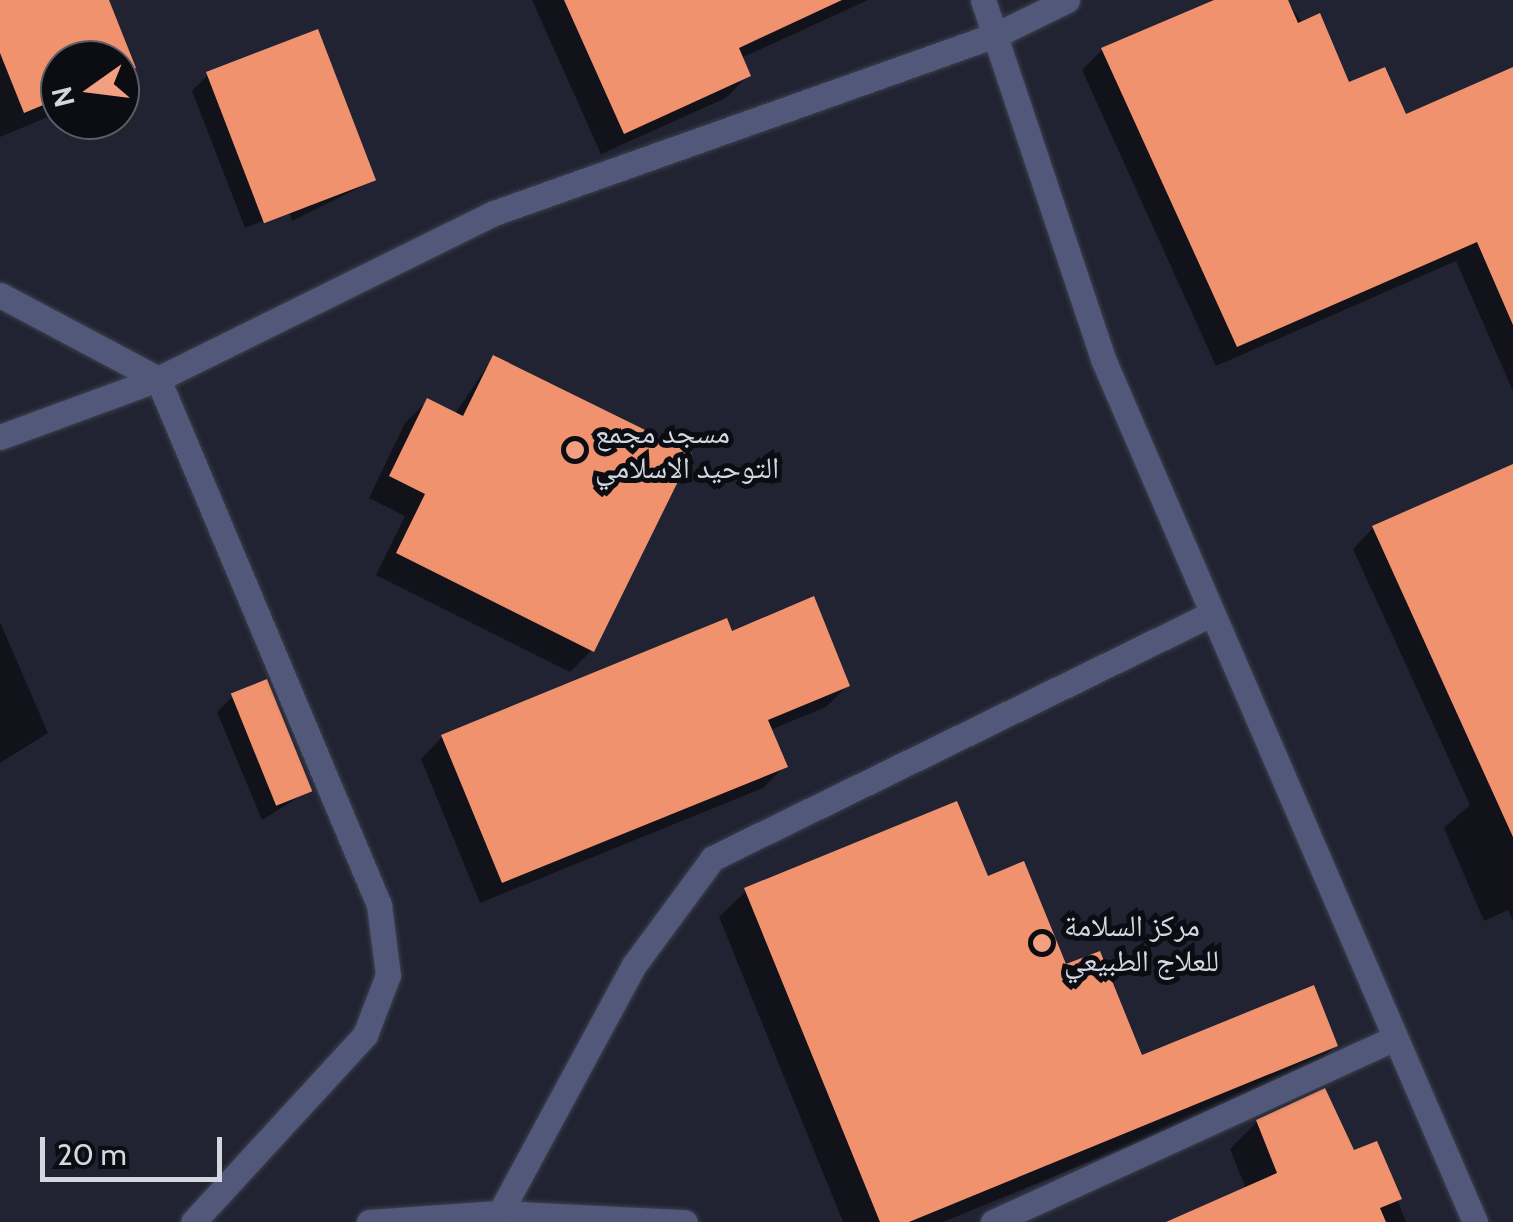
<!DOCTYPE html>
<html>
<head>
<meta charset="utf-8">
<style>
	body { margin:0 }
	#map { position:relative; width:1513px; height:1222px; overflow:hidden; background:#212332; font-family:Cabin,"Noto Naskh Arabic",sans-serif }
	div>[style] { position:absolute }
	[style*='--x'] { left:calc(var(--x)*1px); top:calc(var(--y)*1px); width:calc(var(--w)*1px); rotate:calc(var(--a)*1deg) }
	.shadow>* { inset:0; background:#0007 }
	.building>* { inset:0; background:#f1926e; transform-origin:0 0 }
	.roads { filter:drop-shadow(0 0 2px #3e404e) drop-shadow(0 0 2px #3e404e) }
	.street>* { height:25px; margin:-12.5px; padding:0 12.5px; transform-origin:12.5px; border-radius:12.5px; background:#52587a }
	.dots>* { width:28px; height:28px; translate:-50% -50%; box-sizing:border-box; border:5px solid #0c0d13; border-radius:50% }
	span { translate:-50% -50%; white-space:nowrap; text-align:center; line-height:1.15; -webkit-text-stroke:10px #0c0d13; paint-order:stroke }
	.poi-label { font-size:30px; color:#d4d6e0 }
	.left { translate:0 -50%; text-align:left }
	.north { position:absolute; left:40px; top:40px; width:100px; height:100px; box-sizing:border-box; background:#0c0d13; border:2px solid #5c5d65; border-radius:50%; rotate:256deg; font-size:28px; font-weight:700; line-height:40px; text-align:center; color:#d4d6e0 }
	.north::after { content:''; display:block; margin:auto; width:35px; height:45px; background:#f2a081; clip-path:polygon(50% 0,100% 100%,50% 72%,0 100%) }
	.scale { position:absolute; left:40px; top:1137px; width:182px; height:45px; box-sizing:border-box; border:5px solid #d4d6e0; border-top:0; padding-left:12px; font-size:30px; line-height:35px; white-space:nowrap; color:#d4d6e0; -webkit-text-stroke:8px #0c0d13; paint-order:stroke }
</style>
</head>
<body>
<div id="map">
	<div class="shadow">
		<i style="clip-path:polygon(0 0,106px 0,133px 67px,120px 81px,120px 60px,60px 60px,60px 112px,0 137px)"></i>
		<i style="clip-path:polygon(532px 0,868px 0,741px 58px,748px 75px,726px 98px,601px 154px)"></i>
		<i style="clip-path:polygon(1219px 0,1286px 0,1348px 85px,1404px 117px,1513px 69px,1513px 391px,1456px 261px,1216px 366px,1082px 70px,1102px 50px)"></i>
		<i style="clip-path:polygon(208px 75px,374px 180px,292px 221px,289px 211px,245px 228px,192px 91px)"></i>
		<i style="clip-path:polygon(493px 358px,592px 650px,570px 672px,376px 575px,405px 516px,369px 498px,405px 423px,427px 401px,454px 415px)"></i>
		<i style="clip-path:polygon(1513px 466px,1513px 922px,1508px 910px,1484px 921px,1444px 828px,1470px 805px,1353px 549px,1373px 528px)"></i>
		<i style="clip-path:polygon(0 622px,48px 733px,0 763px)"></i>
		<i style="clip-path:polygon(848px 685px,826px 707px,770px 730px,785px 766px,763px 788px,480px 903px,421px 759px,442px 737px)"></i>
		<i style="clip-path:polygon(233px 696px,310px 790px,262px 820px,217px 712px)"></i>
		<i style="clip-path:polygon(987px 879px,1140px 1058px,1335px 1046px,1309px 1072px,943px 1222px,843px 1222px,719px 917px,746px 891px)"></i>
		<i style="clip-path:polygon(1257px 1122px,1353px 1154px,1376px 1144px,1406px 1222px,1172px 1222px,1246px 1189px,1230px 1149px)"></i>
	</div>
	<div class="building">
		<i style="clip-path:polygon(0 0,109px 0,136px 68px,120px 74px,120px 60px,60px 60px,60px 98px,24px 113px,0 53px)"></i>
		<i style="clip-path:polygon(564px 0,842px 0,739px 48px,751px 76px,624px 134px)"></i>
		<i style="clip-path:polygon(1214px 0,1288px 0,1298px 23px,1320px 13px,1349px 82px,1385px 67px,1406px 114px,1513px 67px,1513px 325px,1477px 242px,1237px 347px,1101px 48px)"></i>
		<i style="left:318px;top:29px;width:162px;height:120px;rotate:69deg"></i>
		<i style="clip-path:polygon(493px 355px,692px 453px,594px 652px,396px 553px,425px 494px,389px 476px,427px 398px,463px 416px)"></i>
		<i style="clip-path:polygon(1513px 464px,1513px 837px,1372px 526px)"></i>
		<i style="clip-path:polygon(814px 596px,850px 686px,768px 720px,788px 767px,502px 883px,441px 735px,727px 618px,732px 631px)"></i>
		<i style="left:267px;top:679px;width:121px;height:39px;rotate:68deg"></i>
		<i style="clip-path:polygon(957px 801px,988px 876px,1024px 861px,1066px 964px,1100px 951px,1142px 1055px,1314px 985px,1338px 1046px,909px 1222px,880px 1222px,744px 888px)"></i>
		<i style="clip-path:polygon(1325px 1088px,1354px 1150px,1377px 1141px,1402px 1199px,1380px 1208px,1386px 1222px,1166px 1222px,1277px 1173px,1256px 1120px)"></i>
	</div>
	<div class="roads">
		<div class="street">
			<i style="--x:983;--y:0;--w:379;--a:71.5"></i>
			<i style="--x:1103;--y:359;--w:940;--a:66.68"></i>
			<i style="--x:0;--y:295;--w:179;--a:28"></i>
			<i style="--x:158;--y:379;--w:571;--a:67.21"></i>
			<i style="--x:379;--y:905;--w:71;--a:82.7"></i>
			<i style="--x:388;--y:975;--w:64;--a:111"></i>
			<i style="--x:365;--y:1035;--w:254;--a:132.6"></i>
			<i style="--x:0;--y:437;--w:168;--a:-20.2"></i>
			<i style="--x:158;--y:379;--w:375;--a:-26.3"></i>
			<i style="--x:494;--y:213;--w:535;--a:-19.55"></i>
			<i style="--x:998;--y:34;--w:77;--a:-26.2"></i>
			<i style="--x:369;--y:1222;--w:129;--a:-4"></i>
			<i style="--x:498;--y:1213;--w:187;--a:2.8"></i>
			<i style="--x:495;--y:1222;--w:292;--a:-61.6"></i>
			<i style="--x:634;--y:965;--w:133;--a:-53.6"></i>
			<i style="--x:713;--y:858;--w:550;--a:-26.1"></i>
			<i style="--x:993;--y:1222;--w:438;--a:-24.6"></i>
		</div>
	</div>
	<div class="dots">
		<i style="left:575px;top:450px;background:#f2a081"></i>
		<i style="left:1042px;top:943px;background:#f2a081"></i>
	</div>
	<div class="poi-label">
		<span class="left" style="left:595px;top:450px">مسجد مجمع<br>التوحيد الاسلامي</span>
		<span class="left" style="left:1064px;top:943px">مركز السلامة<br>للعلاج الطبيعي</span>
	</div>
	<div class="north">N</div>
	<div class="scale">20 m</div>
</div>
</body>
</html>
